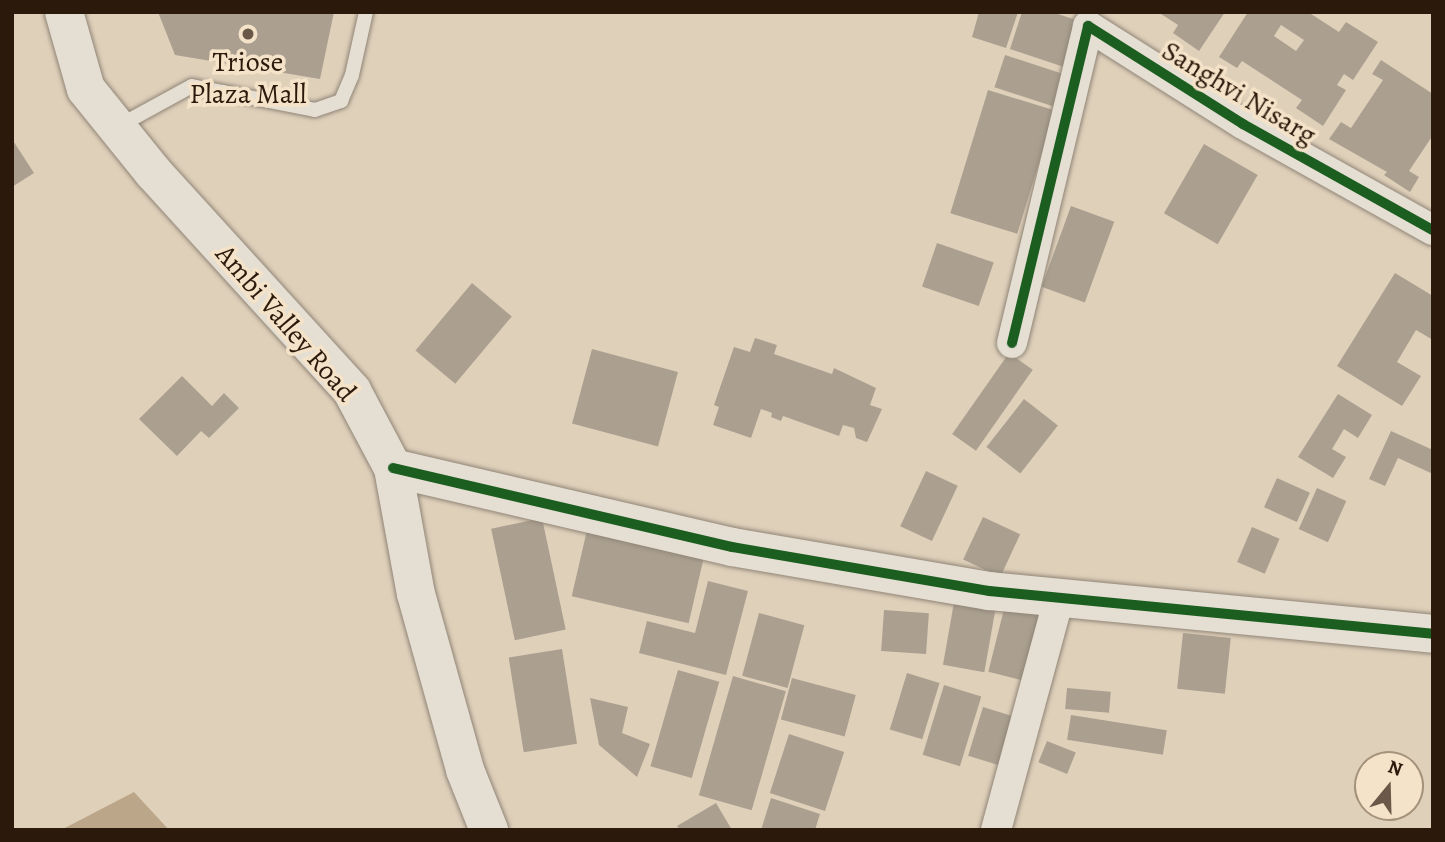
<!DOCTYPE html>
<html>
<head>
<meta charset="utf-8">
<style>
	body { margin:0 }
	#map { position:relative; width:1445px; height:842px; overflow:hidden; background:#dfd0ba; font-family:Alegreya,serif }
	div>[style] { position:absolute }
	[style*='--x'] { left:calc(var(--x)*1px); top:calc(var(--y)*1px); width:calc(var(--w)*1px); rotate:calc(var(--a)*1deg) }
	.water>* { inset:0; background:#bba68a }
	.building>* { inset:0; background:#aba090; transform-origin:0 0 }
	.roads { filter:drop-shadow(0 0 2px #908577) drop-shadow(0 0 2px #908577) }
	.lane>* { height:14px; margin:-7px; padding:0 7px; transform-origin:7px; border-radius:7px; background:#e5ded2 }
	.street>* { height:30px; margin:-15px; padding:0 15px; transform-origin:15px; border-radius:15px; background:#e5ded2 }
	.secondary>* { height:38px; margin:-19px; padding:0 19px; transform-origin:19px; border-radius:19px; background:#e5ded2 }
	.cycleway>* { height:10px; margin:-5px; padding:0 5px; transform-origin:5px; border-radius:5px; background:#1b5e20 }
	.dots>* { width:19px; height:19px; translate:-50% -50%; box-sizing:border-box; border:4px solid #f4e3c8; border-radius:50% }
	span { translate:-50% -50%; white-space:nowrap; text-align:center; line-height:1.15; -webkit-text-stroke:7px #f4e3c8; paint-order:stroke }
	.poi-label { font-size:28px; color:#2b190b }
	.street-label { font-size:28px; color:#2b190b }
	.frame { position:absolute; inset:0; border:14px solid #2b190b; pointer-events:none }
	.north { position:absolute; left:1354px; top:751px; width:70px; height:70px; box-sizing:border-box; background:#f4e3c8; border:2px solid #a4927c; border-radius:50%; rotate:19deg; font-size:19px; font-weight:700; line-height:28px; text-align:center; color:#2b190b }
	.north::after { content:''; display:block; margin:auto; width:24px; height:32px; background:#6a5948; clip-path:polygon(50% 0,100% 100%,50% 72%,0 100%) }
</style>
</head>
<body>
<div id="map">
	<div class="water">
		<i style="clip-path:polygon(134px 792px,169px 830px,61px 830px)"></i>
	</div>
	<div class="building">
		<i style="clip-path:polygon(158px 12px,334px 12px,320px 79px,175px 55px)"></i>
		<i style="clip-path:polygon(979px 12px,1018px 12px,1006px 48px,972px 37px)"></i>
		<i style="clip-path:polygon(1022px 12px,1052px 12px,1088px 24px,1073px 70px,1010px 49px)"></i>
		<i style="clip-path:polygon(1158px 12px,1225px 12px,1199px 51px,1173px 33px,1178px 25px)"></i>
		<i style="clip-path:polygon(evenodd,1248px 12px,1308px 12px,1339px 32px,1346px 22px,1378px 42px,1353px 80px,1344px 74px,1337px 85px,1346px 90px,1323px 126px,1296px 108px,1302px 100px,1242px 61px,1237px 68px,1219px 57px,1248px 12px,1281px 25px,1304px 40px,1296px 51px,1274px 36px,1281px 25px)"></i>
		<i style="left:1005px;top:55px;width:63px;height:34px;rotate:18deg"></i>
		<i style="clip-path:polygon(1381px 60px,1433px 94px,1433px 135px,1409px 171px,1419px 177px,1410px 192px,1384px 175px,1387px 172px,1329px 139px,1341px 122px,1351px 128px,1383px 80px,1372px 74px)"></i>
		<i style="left:988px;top:90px;width:70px;height:129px;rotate:17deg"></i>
		<i style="clip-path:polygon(12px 139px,34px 173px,12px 187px)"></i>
		<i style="left:1204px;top:144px;width:62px;height:80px;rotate:30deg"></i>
		<i style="left:1071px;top:206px;width:46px;height:86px;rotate:20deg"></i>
		<i style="left:937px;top:243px;width:60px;height:46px;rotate:19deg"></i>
		<i style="clip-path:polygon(1395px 273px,1433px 296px,1433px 340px,1416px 330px,1397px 362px,1421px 376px,1402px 406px,1337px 366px)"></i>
		<i style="left:472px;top:283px;width:52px;height:88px;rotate:40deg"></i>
		<i style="clip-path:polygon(755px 338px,777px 345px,774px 354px,832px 374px,834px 368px,876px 388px,870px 405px,882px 409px,867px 442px,856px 438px,854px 428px,843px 425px,839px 436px,783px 416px,781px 421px,771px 417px,772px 413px,761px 409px,751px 438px,713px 425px,719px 407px,714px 405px,734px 347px,750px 352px)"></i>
		<i style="left:592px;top:349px;width:89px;height:77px;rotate:15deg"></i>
		<i style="left:1009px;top:353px;width:29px;height:99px;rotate:35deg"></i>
		<i style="clip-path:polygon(182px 376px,212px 406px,224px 393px,239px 408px,209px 438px,201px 431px,177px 456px,139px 419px)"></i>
		<i style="clip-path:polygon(1338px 394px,1372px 415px,1358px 438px,1344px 429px,1332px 449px,1346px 457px,1333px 478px,1298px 457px)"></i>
		<i style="left:1024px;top:399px;width:43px;height:61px;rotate:38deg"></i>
		<i style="clip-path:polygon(1391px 431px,1433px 450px,1433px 474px,1398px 458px,1385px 486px,1369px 479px)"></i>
		<i style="left:926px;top:471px;width:35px;height:61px;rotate:25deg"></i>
		<i style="left:1277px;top:478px;width:36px;height:32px;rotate:24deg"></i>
		<i style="left:1317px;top:488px;width:32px;height:45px;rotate:24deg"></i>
		<i style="left:983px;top:517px;width:41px;height:47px;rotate:25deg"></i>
		<i style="left:542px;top:518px;width:114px;height:52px;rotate:78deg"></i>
		<i style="left:1252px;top:527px;width:30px;height:38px;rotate:23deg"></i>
		<i style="left:587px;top:530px;width:120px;height:68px;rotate:13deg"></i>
		<i style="clip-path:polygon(708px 581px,748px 591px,726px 675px,639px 653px,647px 621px,695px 633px)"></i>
		<i style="left:956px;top:591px;width:42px;height:75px;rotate:10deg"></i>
		<i style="left:1006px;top:601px;width:42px;height:73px;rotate:14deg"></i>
		<i style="left:884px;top:610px;width:45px;height:41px;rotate:4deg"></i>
		<i style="left:759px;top:613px;width:47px;height:65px;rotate:15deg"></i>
		<i style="left:1183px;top:633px;width:48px;height:56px;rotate:6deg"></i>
		<i style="left:562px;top:649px;width:96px;height:54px;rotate:81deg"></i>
		<i style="left:678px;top:670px;width:43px;height:100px;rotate:16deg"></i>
		<i style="left:907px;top:673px;width:34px;height:59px;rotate:17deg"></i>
		<i style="left:733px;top:676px;width:55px;height:124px;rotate:16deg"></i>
		<i style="left:792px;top:678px;width:66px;height:43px;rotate:15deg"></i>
		<i style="left:944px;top:685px;width:39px;height:73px;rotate:17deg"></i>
		<i style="left:1067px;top:688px;width:44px;height:21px;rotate:5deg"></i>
		<i style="clip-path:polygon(590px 698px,628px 707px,622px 733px,650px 744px,637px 777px,599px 745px)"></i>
		<i style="left:983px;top:707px;width:38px;height:51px;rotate:17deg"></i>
		<i style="left:1071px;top:715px;width:97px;height:25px;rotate:9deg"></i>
		<i style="left:789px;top:734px;width:58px;height:62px;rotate:18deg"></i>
		<i style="left:1047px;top:741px;width:31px;height:23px;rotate:22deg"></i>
		<i style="clip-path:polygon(771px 798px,820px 814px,815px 830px,761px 830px)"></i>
		<i style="clip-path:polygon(716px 803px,732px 830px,680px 830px,677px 826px)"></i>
	</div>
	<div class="roads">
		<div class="lane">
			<i style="--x:117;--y:127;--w:85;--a:-28.7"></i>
			<i style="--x:192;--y:86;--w:125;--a:11"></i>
			<i style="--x:315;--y:110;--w:28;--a:-19"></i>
			<i style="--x:341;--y:101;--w:28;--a:-67"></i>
			<i style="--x:352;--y:75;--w:65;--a:-77.5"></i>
		</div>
		<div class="street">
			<i style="--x:1012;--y:343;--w:326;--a:-76.5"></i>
			<i style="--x:1088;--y:26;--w:183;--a:32.3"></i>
			<i style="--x:1243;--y:124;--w:218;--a:29.2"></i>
			<i style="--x:996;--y:830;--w:240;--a:-74.8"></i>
		</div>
		<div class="secondary">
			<i style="--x:64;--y:12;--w:80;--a:74.1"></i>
			<i style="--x:86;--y:89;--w:107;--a:51.1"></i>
			<i style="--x:153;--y:172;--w:296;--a:47.7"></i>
			<i style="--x:352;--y:391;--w:87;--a:62"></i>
			<i style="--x:393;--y:468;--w:128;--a:79.7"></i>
			<i style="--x:416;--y:594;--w:183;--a:74.4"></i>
			<i style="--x:465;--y:770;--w:65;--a:68.2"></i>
			<i style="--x:393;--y:468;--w:348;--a:13.1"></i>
			<i style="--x:732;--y:547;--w:261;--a:9.7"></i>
			<i style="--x:989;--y:591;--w:446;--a:5.5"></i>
		</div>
	</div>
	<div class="cycleway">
		<i style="--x:1012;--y:343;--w:326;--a:-76.5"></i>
		<i style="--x:1088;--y:26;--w:183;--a:32.3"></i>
		<i style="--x:1243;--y:124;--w:218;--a:29.2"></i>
		<i style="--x:393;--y:468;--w:348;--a:13.1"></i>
		<i style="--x:732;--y:547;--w:261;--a:9.7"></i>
		<i style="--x:989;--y:591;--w:446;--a:5.5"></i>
	</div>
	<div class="dots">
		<i style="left:248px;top:34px;background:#6a5948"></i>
	</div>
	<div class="poi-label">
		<span style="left:248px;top:78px">Triose<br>Plaza Mall</span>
	</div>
	<div class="street-label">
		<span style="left:1239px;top:93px;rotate:31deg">Sanghvi Nisarg</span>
		<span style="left:286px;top:323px;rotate:49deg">Ambi Valley Road</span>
	</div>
	<div class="frame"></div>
	<div class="north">N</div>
</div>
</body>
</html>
